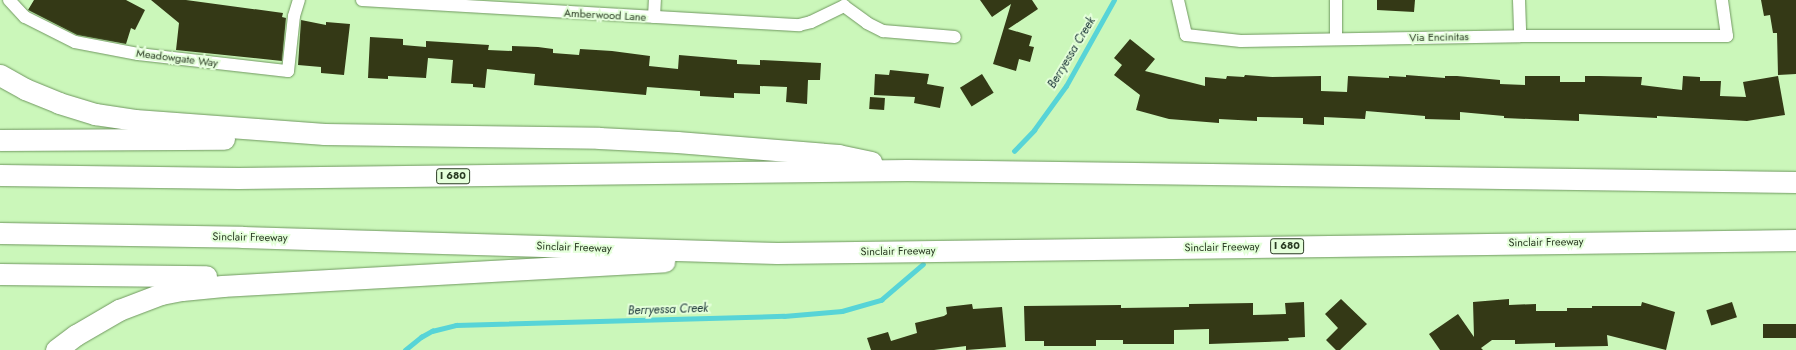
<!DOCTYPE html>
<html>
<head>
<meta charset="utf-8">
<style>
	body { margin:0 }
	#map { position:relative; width:1796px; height:350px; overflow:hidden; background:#cbf7ba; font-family:Jost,sans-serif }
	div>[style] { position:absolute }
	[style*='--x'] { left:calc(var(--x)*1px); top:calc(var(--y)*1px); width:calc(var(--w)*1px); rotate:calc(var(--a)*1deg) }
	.stream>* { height:4.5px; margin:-2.25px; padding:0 2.25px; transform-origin:2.25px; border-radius:2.25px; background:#57d4d7 }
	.building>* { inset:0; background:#343916; transform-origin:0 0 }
	.roads { filter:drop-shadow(0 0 1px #709860) drop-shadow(0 0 1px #709860) }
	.minor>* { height:12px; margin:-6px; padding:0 6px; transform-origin:6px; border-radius:6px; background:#fff }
	.motorway>* { height:21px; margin:-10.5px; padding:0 10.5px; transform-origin:10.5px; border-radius:10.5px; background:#fff }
	span { translate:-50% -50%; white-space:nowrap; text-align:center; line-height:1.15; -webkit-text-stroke:4px #e4ffda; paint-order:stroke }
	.shield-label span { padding:1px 3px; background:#e4ffda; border:1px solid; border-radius:3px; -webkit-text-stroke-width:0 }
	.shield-label { font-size:10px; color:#2a3b23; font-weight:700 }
	.street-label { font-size:11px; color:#2a3b23 }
	.water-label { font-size:12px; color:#203b3c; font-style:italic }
</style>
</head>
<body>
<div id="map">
	<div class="stream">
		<i style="--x:1014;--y:151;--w:29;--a:-46"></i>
		<i style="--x:1034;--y:130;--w:54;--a:-54"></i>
		<i style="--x:1066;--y:86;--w:98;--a:-60.8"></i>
		<i style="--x:405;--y:350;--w:21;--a:-39"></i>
		<i style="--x:421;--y:337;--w:13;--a:-29"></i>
		<i style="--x:432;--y:331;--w:25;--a:-14"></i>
		<i style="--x:456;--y:325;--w:328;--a:-1.6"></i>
		<i style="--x:784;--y:316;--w:58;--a:-4.9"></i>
		<i style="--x:842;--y:311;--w:41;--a:-15.8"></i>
		<i style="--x:881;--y:300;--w:55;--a:-40.6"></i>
	</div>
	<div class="building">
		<i style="clip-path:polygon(34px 0,126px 0,145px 10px,135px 30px,131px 28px,126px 44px,77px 35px,30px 11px,28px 10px)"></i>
		<i style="clip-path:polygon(151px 0,186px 0,283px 13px,282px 17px,286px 18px,282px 61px,176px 50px,179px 23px)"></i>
		<i style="clip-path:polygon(980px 0,1032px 0,1038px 9px,1008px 29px,1032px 36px,1029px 46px,1034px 47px,1030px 62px,1019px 59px,1016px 71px,993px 64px,1011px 4px,992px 17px)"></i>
		<i style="clip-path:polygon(1377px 0,1415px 0,1414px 12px,1377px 10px)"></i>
		<i style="clip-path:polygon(1761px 0,1796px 0,1796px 74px,1778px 75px,1777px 33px,1773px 33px,1770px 15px,1764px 16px)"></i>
		<i style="clip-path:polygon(301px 20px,326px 25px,326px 22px,350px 24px,344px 75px,321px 73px,321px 67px,298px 65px)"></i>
		<i style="clip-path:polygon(370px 37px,403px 39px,403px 45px,426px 47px,426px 41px,489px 45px,488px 50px,512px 51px,512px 46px,538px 47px,553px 49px,553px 53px,579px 55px,580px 49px,612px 51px,650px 56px,649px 66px,678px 69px,679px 55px,737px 60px,737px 64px,760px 65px,760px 60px,821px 63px,820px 80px,808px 80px,807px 104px,786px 102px,787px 87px,760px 86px,760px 94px,734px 93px,734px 98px,700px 96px,700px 91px,647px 87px,646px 95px,534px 85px,535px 74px,487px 69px,485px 88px,473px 87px,473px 84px,451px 83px,453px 60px,428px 58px,426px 78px,388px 76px,388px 79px,368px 78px)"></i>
		<i style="clip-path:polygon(1130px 39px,1155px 59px,1145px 71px,1205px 86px,1205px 77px,1226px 79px,1227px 76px,1244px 77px,1245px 75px,1272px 77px,1321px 76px,1321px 91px,1347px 92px,1348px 76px,1389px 78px,1389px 76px,1406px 77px,1406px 75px,1445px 78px,1445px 76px,1457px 76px,1500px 80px,1500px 84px,1525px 85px,1525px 76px,1560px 76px,1560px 82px,1585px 82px,1585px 76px,1599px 76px,1642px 77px,1641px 85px,1682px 90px,1683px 76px,1700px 77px,1700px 81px,1721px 81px,1720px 96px,1746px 97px,1743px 82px,1778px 76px,1785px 115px,1747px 121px,1657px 116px,1657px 118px,1579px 114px,1579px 121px,1504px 118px,1504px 116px,1460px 112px,1460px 120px,1425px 119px,1425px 116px,1366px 111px,1365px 119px,1324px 117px,1324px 125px,1303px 124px,1303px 118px,1257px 117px,1257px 121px,1219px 119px,1219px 123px,1169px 119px,1136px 110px,1140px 95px,1114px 75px,1122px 65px,1114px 58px)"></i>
		<i style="clip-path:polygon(890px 70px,929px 74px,927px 84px,944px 87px,940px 108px,914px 103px,915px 97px,874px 95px,875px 74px,889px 75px)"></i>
		<i style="left:982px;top:74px;width:22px;height:26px;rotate:58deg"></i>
		<i style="left:870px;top:97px;width:15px;height:12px;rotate:4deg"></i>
		<i style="clip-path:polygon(1341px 299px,1367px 324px,1340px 350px,1336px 350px,1326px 340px,1338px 328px,1325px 314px)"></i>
		<i style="clip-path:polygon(1509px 299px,1509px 305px,1536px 304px,1536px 311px,1567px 311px,1567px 308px,1592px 308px,1592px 306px,1641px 306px,1642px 302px,1675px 312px,1666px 350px,1607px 335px,1608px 346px,1555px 347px,1555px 343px,1515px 344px,1515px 340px,1492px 340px,1481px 348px,1483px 350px,1440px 350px,1429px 334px,1458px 314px,1474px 337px,1473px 302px)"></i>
		<i style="clip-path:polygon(1304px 302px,1305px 337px,1288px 338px,1289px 341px,1209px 344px,1209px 329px,1174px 330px,1174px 344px,1123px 344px,1123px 340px,1096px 340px,1096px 346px,1044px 346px,1044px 341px,1025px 341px,1024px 306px,1121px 305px,1121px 308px,1189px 307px,1189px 304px,1253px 303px,1253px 315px,1286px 314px,1285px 303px)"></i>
		<i style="left:1732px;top:302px;width:16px;height:27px;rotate:72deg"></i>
		<i style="clip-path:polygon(972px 304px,973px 309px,1002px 307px,1006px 347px,966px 350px,966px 346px,934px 350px,871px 350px,867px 338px,888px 332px,891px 341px,917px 333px,915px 323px,944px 316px,947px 314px,946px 307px)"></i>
		<i style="left:1763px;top:324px;width:33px;height:14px"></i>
	</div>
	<div class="roads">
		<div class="minor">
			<i style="--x:9;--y:0;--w:23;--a:47"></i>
			<i style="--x:25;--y:17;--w:56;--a:26.6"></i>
			<i style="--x:75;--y:42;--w:64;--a:10.8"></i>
			<i style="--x:138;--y:54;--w:151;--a:6.5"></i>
			<i style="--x:288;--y:71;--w:55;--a:-83.8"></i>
			<i style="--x:294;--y:16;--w:17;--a:-73"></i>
			<i style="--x:362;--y:0;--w:438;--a:3.3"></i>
			<i style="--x:799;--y:25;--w:12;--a:-14"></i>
			<i style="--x:811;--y:22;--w:37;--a:-26"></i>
			<i style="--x:1178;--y:0;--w:36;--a:77"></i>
			<i style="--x:1186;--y:35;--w:55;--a:6.2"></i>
			<i style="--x:1241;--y:41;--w:279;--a:-1"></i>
			<i style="--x:1520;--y:36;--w:207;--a:0"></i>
			<i style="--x:1727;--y:36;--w:36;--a:-98"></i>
			<i style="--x:1519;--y:0;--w:36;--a:88"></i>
			<i style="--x:844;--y:6;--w:29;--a:36"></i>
			<i style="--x:867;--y:23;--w:18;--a:27"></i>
			<i style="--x:883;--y:31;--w:72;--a:4.8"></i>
			<i style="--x:654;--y:17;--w:17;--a:-87"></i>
			<i style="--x:1336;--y:38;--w:38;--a:-90"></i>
		</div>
		<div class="motorway">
			<i style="--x:0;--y:75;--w:29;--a:29"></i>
			<i style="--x:25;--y:89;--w:37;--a:22"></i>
			<i style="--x:59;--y:103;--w:38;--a:17"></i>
			<i style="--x:95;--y:114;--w:40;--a:8.5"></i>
			<i style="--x:135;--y:120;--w:190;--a:4.2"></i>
			<i style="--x:324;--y:134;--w:275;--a:0.8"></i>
			<i style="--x:599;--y:138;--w:78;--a:2.9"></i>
			<i style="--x:677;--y:142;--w:162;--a:4.6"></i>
			<i style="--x:838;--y:155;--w:34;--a:12"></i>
			<i style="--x:0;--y:140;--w:224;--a:-0.3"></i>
			<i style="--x:0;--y:175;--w:238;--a:0.7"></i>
			<i style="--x:238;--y:178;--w:669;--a:-0.69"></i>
			<i style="--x:907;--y:170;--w:889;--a:0.77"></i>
			<i style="--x:0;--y:233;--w:242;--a:0.9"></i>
			<i style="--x:242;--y:237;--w:535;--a:1.71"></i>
			<i style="--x:777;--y:253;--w:1019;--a:-0.73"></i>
			<i style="--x:0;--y:274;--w:206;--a:0.6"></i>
			<i style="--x:56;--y:350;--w:25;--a:-37"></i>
			<i style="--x:76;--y:335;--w:50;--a:-30.2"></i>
			<i style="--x:119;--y:310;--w:45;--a:-20.9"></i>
			<i style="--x:161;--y:294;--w:21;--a:-11"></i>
			<i style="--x:182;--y:290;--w:41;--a:-5.6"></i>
			<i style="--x:223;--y:286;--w:442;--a:-3.2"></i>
		</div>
	</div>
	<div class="shield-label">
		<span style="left:453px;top:176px">I 680</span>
		<span style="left:1287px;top:246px">I 680</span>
	</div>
	<div class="street-label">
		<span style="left:605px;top:15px;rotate:3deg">Amberwood Lane</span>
		<span style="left:1439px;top:37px;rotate:-1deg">Via Encinitas</span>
		<span style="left:177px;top:58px;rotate:7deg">Meadowgate Way</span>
		<span style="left:250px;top:237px;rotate:1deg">Sinclair Freeway</span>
		<span style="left:1546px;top:242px;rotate:-1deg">Sinclair Freeway</span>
		<span style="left:574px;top:247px;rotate:2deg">Sinclair Freeway</span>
		<span style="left:1222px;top:247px;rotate:-1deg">Sinclair Freeway</span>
		<span style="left:898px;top:251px;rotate:-1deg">Sinclair Freeway</span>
	</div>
	<div class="water-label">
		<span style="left:1072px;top:53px;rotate:-59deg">Berryessa Creek</span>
		<span style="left:668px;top:310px;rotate:-2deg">Berryessa Creek</span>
	</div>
</div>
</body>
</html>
